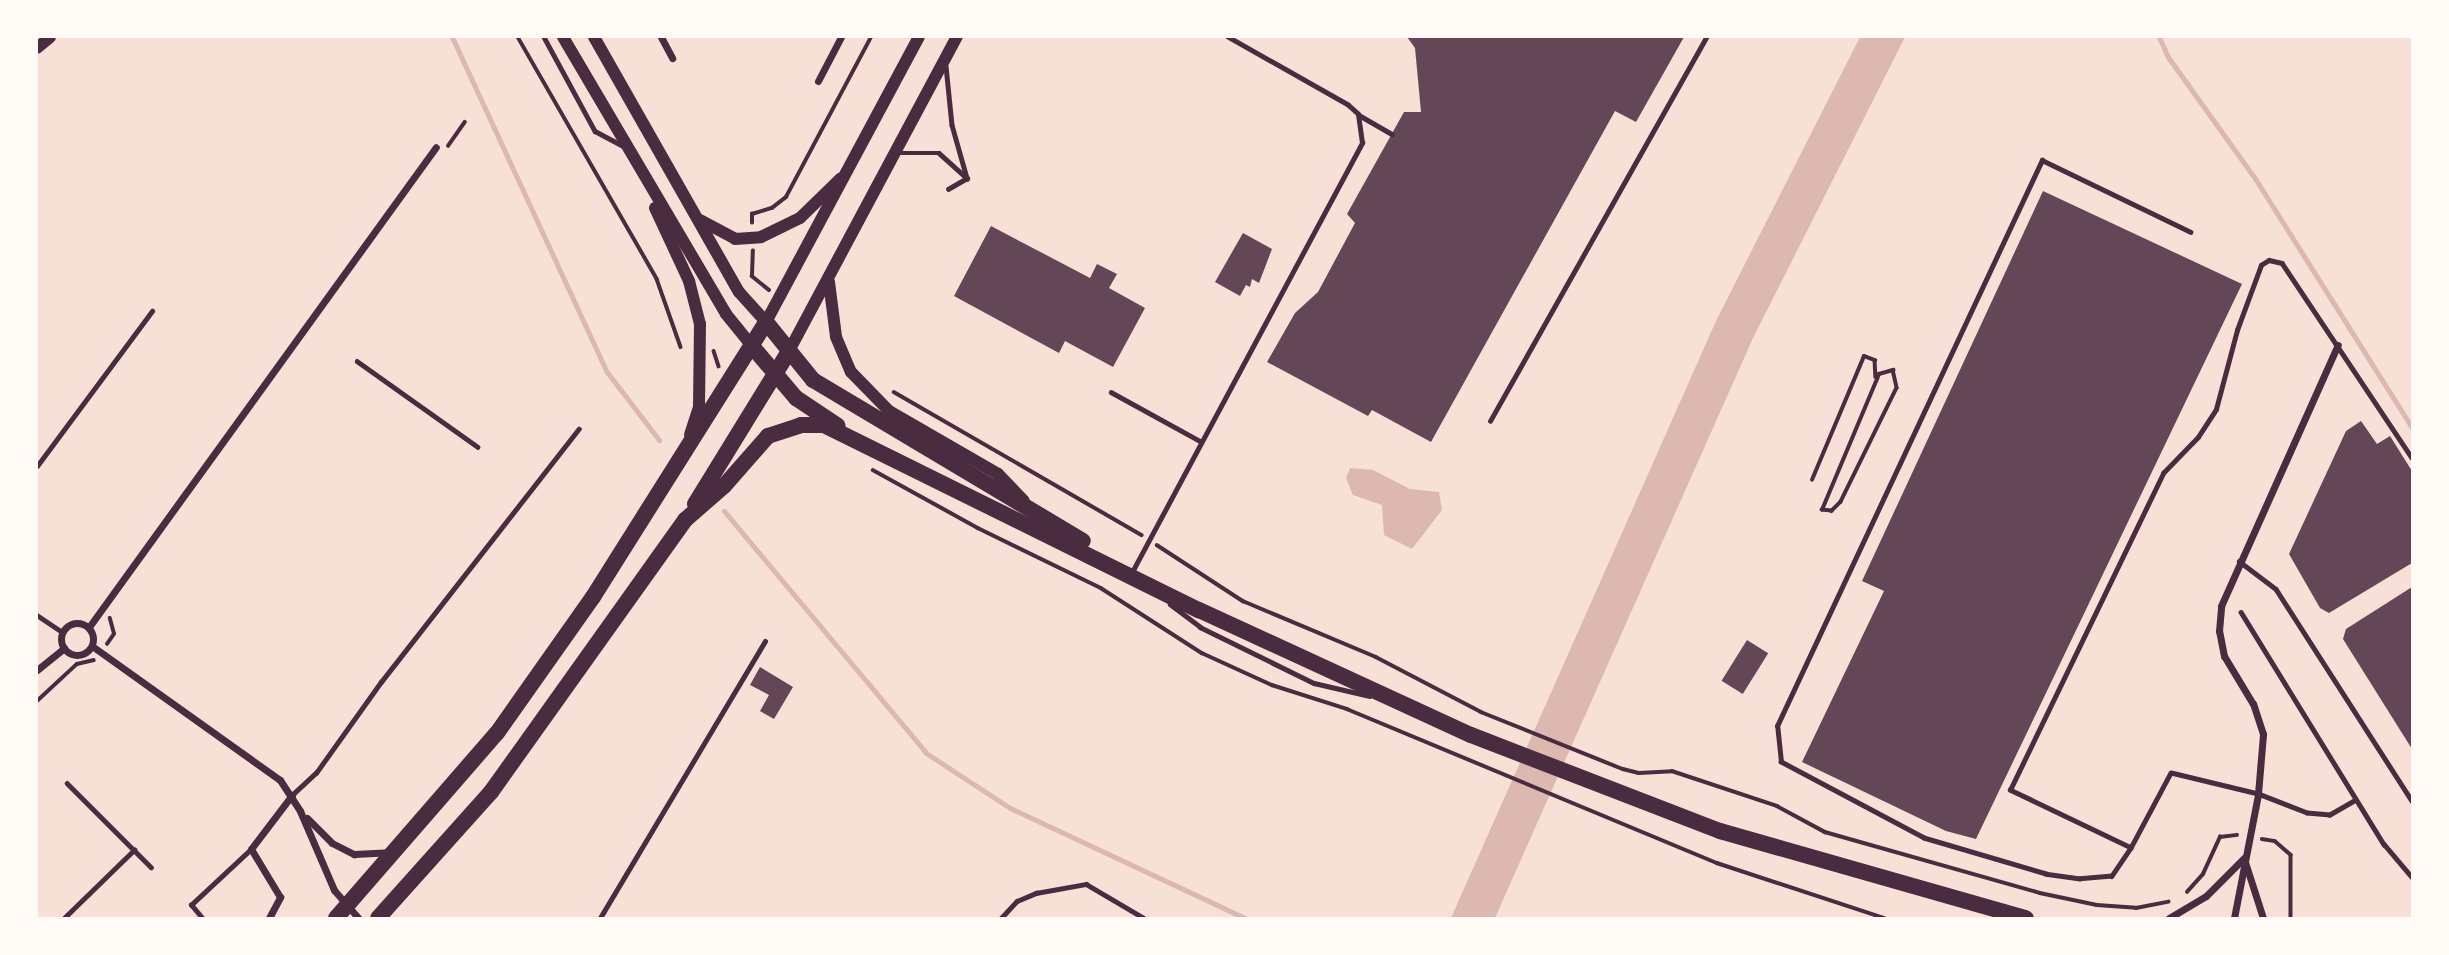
<!DOCTYPE html>
<html>
<head>
<meta charset="utf-8">
<style>
	body { margin:0 }
	#map { position:relative; width:2449px; height:955px; overflow:hidden; background:#f7e1d7; font-family:Roboto,sans-serif }
	div>[style] { position:absolute }
	[style*='--x'] { left:calc(var(--x)*1px); top:calc(var(--y)*1px); width:calc(var(--w)*1px); rotate:calc(var(--a)*1deg) }
	.water>* { inset:0; background:#dcb8b0 }
	.stream>* { height:5px; margin:-2.5px; padding:0 2.5px; transform-origin:2.5px; border-radius:2.5px; background:#dcb8b0 }
	.building>* { inset:0; background:#644757; transform-origin:0 0 }
	.path>* { height:3.5px; margin:-1.75px; padding:0 1.75px; transform-origin:1.75px; border-radius:1.75px; background:#4a2c40 }
	.service>* { height:4.5px; margin:-2.25px; padding:0 2.25px; transform-origin:2.25px; border-radius:2.25px; background:#4a2c40 }
	.minor>* { height:7px; margin:-3.5px; padding:0 3.5px; transform-origin:3.5px; border-radius:3.5px; background:#4a2c40 }
	.minor>.ring { margin:-3.5px; padding:0; box-sizing:content-box; background:none; border:7px solid #4a2c40; border-radius:50% }
	.tertiary>* { height:12px; margin:-6px; padding:0 6px; transform-origin:6px; border-radius:6px; background:#4a2c40 }
	.primary>* { height:16px; margin:-8px; padding:0 8px; transform-origin:8px; border-radius:8px; background:#4a2c40 }
	span { translate:-50% -50%; white-space:nowrap; text-align:center; line-height:1.15; -webkit-text-stroke:6px #fffaf5; paint-order:stroke }
	.frame { position:absolute; inset:0; border:38px solid #fffaf5; pointer-events:none }
</style>
</head>
<body>
<div id="map">
	<div class="water">
		<i style="clip-path:polygon(1860px 37px,1905px 37px,1753px 338px,1495px 918px,1451px 918px,1716px 321px)"></i>
		<i style="clip-path:polygon(1350px 468px,1373px 470px,1410px 489px,1439px 492px,1442px 510px,1412px 549px,1384px 535px,1382px 505px,1353px 495px,1346px 478px)"></i>
	</div>
	<div class="stream">
		<i style="--x:452;--y:37;--w:369;--a:65.2"></i>
		<i style="--x:607;--y:372;--w:86;--a:52.6"></i>
		<i style="--x:2159;--y:37;--w:22;--a:66"></i>
		<i style="--x:2168;--y:57;--w:151;--a:54.4"></i>
		<i style="--x:2256;--y:180;--w:293;--a:57.8"></i>
		<i style="--x:724;--y:511;--w:315;--a:50.1"></i>
		<i style="--x:926;--y:753;--w:100;--a:33.2"></i>
		<i style="--x:1010;--y:808;--w:259;--a:25.1"></i>
	</div>
	<div class="building">
		<i style="clip-path:polygon(1407px 37px,1684px 37px,1636px 122px,1615px 111px,1431px 442px,1372px 410px,1368px 416px,1267px 362px,1295px 313px,1318px 292px,1355px 223px,1347px 214px,1404px 112px,1421px 112px,1415px 48px)"></i>
		<i style="clip-path:polygon(2043px 191px,2242px 284px,1976px 839px,1946px 831px,1802px 762px,1884px 591px,1862px 581px)"></i>
		<i style="clip-path:polygon(991px 226px,1090px 278px,1097px 264px,1117px 274px,1109px 288px,1145px 308px,1113px 367px,1065px 341px,1059px 353px,954px 296px)"></i>
		<i style="clip-path:polygon(1243px 233px,1272px 249px,1259px 283px,1252px 279px,1250px 287px,1246px 285px,1240px 296px,1215px 282px)"></i>
		<i style="clip-path:polygon(2361px 421px,2377px 444px,2390px 436px,2412px 471px,2412px 563px,2329px 613px,2320px 608px,2289px 554px,2346px 431px)"></i>
		<i style="clip-path:polygon(2412px 587px,2412px 749px,2343px 639px,2346px 629px)"></i>
		<i style="left:1747px;top:640px;width:25px;height:48px;rotate:32deg"></i>
		<i style="clip-path:polygon(760px 667px,793px 687px,774px 719px,760px 711px,769px 695px,750px 685px)"></i>
	</div>
	<div class="path">
		<i style="--x:518;--y:37;--w:279;--a:60.1"></i>
		<i style="--x:657;--y:279;--w:72;--a:70.6"></i>
		<i style="--x:448;--y:146;--w:29;--a:-55"></i>
		<i style="--x:752;--y:223;--w:9;--a:-90"></i>
		<i style="--x:752;--y:214;--w:21;--a:-17"></i>
		<i style="--x:772;--y:208;--w:18;--a:-38"></i>
		<i style="--x:786;--y:197;--w:181;--a:-62"></i>
		<i style="--x:752;--y:275;--w:24;--a:-88"></i>
		<i style="--x:752;--y:276;--w:22;--a:39"></i>
		<i style="--x:714;--y:351;--w:16;--a:72"></i>
		<i style="--x:1893;--y:370;--w:18;--a:77"></i>
		<i style="--x:1897;--y:388;--w:127;--a:116.2"></i>
		<i style="--x:1841;--y:502;--w:13;--a:135"></i>
		<i style="--x:1832;--y:511;--w:10;--a:-174"></i>
		<i style="--x:1822;--y:510;--w:142;--a:-67.2"></i>
		<i style="--x:1877;--y:379;--w:5;--a:-68"></i>
		<i style="--x:1879;--y:374;--w:15;--a:-16"></i>
		<i style="--x:894;--y:392;--w:286;--a:30"></i>
		<i style="--x:873;--y:470;--w:120;--a:28.9"></i>
		<i style="--x:978;--y:528;--w:137;--a:26"></i>
		<i style="--x:1101;--y:588;--w:120;--a:32.8"></i>
		<i style="--x:1202;--y:653;--w:77;--a:24.6"></i>
		<i style="--x:1272;--y:685;--w:79;--a:17.7"></i>
		<i style="--x:1347;--y:709;--w:401;--a:22.6"></i>
		<i style="--x:1717;--y:863;--w:176;--a:18.2"></i>
		<i style="--x:1812;--y:480;--w:134;--a:-67.2"></i>
		<i style="--x:1864;--y:356;--w:12;--a:20"></i>
		<i style="--x:1875;--y:360;--w:17;--a:87"></i>
		<i style="--x:1157;--y:545;--w:103;--a:33.1"></i>
		<i style="--x:1243;--y:601;--w:144;--a:22.8"></i>
		<i style="--x:1376;--y:657;--w:119;--a:27.6"></i>
		<i style="--x:1481;--y:712;--w:153;--a:21.9"></i>
		<i style="--x:1623;--y:769;--w:16;--a:14"></i>
		<i style="--x:1639;--y:773;--w:33;--a:-3"></i>
		<i style="--x:1672;--y:771;--w:111;--a:18.4"></i>
		<i style="--x:1777;--y:806;--w:55;--a:28.4"></i>
		<i style="--x:1825;--y:832;--w:223;--a:15.8"></i>
		<i style="--x:2040;--y:893;--w:58;--a:11.9"></i>
		<i style="--x:2097;--y:905;--w:39;--a:4"></i>
		<i style="--x:2136;--y:908;--w:33;--a:-11"></i>
		<i style="--x:107;--y:644;--w:12;--a:-55"></i>
		<i style="--x:114;--y:634;--w:16;--a:-105"></i>
		<i style="--x:37;--y:701;--w:54;--a:-42.8"></i>
		<i style="--x:77;--y:664;--w:17;--a:-13"></i>
		<i style="--x:2262;--y:839;--w:13;--a:9"></i>
		<i style="--x:2275;--y:841;--w:21;--a:41"></i>
		<i style="--x:2291;--y:855;--w:63;--a:90"></i>
		<i style="--x:2187;--y:892;--w:24;--a:-48"></i>
		<i style="--x:2203;--y:874;--w:41;--a:-65.3"></i>
		<i style="--x:2220;--y:837;--w:17;--a:-7"></i>
	</div>
	<div class="service">
		<i style="--x:544;--y:37;--w:107;--a:61.5"></i>
		<i style="--x:595;--y:131;--w:32;--a:28"></i>
		<i style="--x:946;--y:66;--w:59;--a:84.2"></i>
		<i style="--x:952;--y:125;--w:55;--a:74.2"></i>
		<i style="--x:1359;--y:115;--w:38;--a:30"></i>
		<i style="--x:898;--y:153;--w:41;--a:0"></i>
		<i style="--x:939;--y:153;--w:38;--a:42"></i>
		<i style="--x:948;--y:189;--w:22;--a:-30"></i>
		<i style="--x:357;--y:361;--w:148;--a:35.4"></i>
		<i style="--x:1111;--y:392;--w:102;--a:28.8"></i>
		<i style="--x:1490;--y:421;--w:441;--a:-60.6"></i>
		<i style="--x:37;--y:466;--w:193;--a:-53.4"></i>
		<i style="--x:2239;--y:561;--w:46;--a:37.1"></i>
		<i style="--x:2276;--y:589;--w:252;--a:57.3"></i>
		<i style="--x:1132;--y:572;--w:487;--a:-61.8"></i>
		<i style="--x:1362;--y:143;--w:29;--a:-98"></i>
		<i style="--x:1358;--y:114;--w:13;--a:-138"></i>
		<i style="--x:1348;--y:105;--w:138;--a:-150.5"></i>
		<i style="--x:1170;--y:604;--w:38;--a:37"></i>
		<i style="--x:1200;--y:627;--w:127;--a:26.2"></i>
		<i style="--x:1314;--y:683;--w:57;--a:13.1"></i>
		<i style="--x:2241;--y:612;--w:273;--a:58.4"></i>
		<i style="--x:2384;--y:844;--w:43;--a:49.7"></i>
		<i style="--x:37;--y:615;--w:30;--a:34"></i>
		<i style="--x:67;--y:783;--w:119;--a:45"></i>
		<i style="--x:292;--y:795;--w:33;--a:-43"></i>
		<i style="--x:316;--y:773;--w:112;--a:-54.5"></i>
		<i style="--x:381;--y:682;--w:321;--a:-52"></i>
		<i style="--x:2356;--y:800;--w:30;--a:150"></i>
		<i style="--x:2330;--y:815;--w:23;--a:-175"></i>
		<i style="--x:2307;--y:813;--w:53;--a:-158.8"></i>
		<i style="--x:2258;--y:794;--w:89;--a:-166.4"></i>
		<i style="--x:2171;--y:773;--w:85;--a:118.1"></i>
		<i style="--x:2131;--y:848;--w:134;--a:-154.4"></i>
		<i style="--x:2010;--y:790;--w:352;--a:-64.2"></i>
		<i style="--x:2163;--y:473;--w:50;--a:-45.8"></i>
		<i style="--x:2198;--y:437;--w:33;--a:-57"></i>
		<i style="--x:2216;--y:409;--w:82;--a:-75.1"></i>
		<i style="--x:2237;--y:330;--w:69;--a:-69.7"></i>
		<i style="--x:2261;--y:265;--w:9;--a:-32"></i>
		<i style="--x:2269;--y:260;--w:13;--a:13"></i>
		<i style="--x:2282;--y:263;--w:234;--a:56.3"></i>
		<i style="--x:2131;--y:848;--w:34;--a:124"></i>
		<i style="--x:2112;--y:876;--w:32;--a:175"></i>
		<i style="--x:2080;--y:879;--w:34;--a:-172"></i>
		<i style="--x:2046;--y:874;--w:127;--a:-163.6"></i>
		<i style="--x:1924;--y:838;--w:162;--a:-152"></i>
		<i style="--x:1781;--y:762;--w:36;--a:-96"></i>
		<i style="--x:1777;--y:726;--w:625;--a:-64.91"></i>
		<i style="--x:2042;--y:160;--w:165;--a:25.8"></i>
		<i style="--x:64;--y:918;--w:98;--a:-44.2"></i>
		<i style="--x:202;--y:918;--w:17;--a:-130"></i>
		<i style="--x:191;--y:905;--w:82;--a:-43"></i>
		<i style="--x:600;--y:918;--w:322;--a:-59.2"></i>
		<i style="--x:1001;--y:918;--w:23;--a:-47"></i>
		<i style="--x:1017;--y:901;--w:21;--a:-23"></i>
		<i style="--x:1036;--y:893;--w:51;--a:-10.2"></i>
		<i style="--x:1086;--y:884;--w:67;--a:30.4"></i>
	</div>
	<div class="minor">
		<i style="--x:661;--y:37;--w:24;--a:62"></i>
		<i style="--x:818;--y:81;--w:50;--a:-62.4"></i>
		<i class="ring" style="left:61px;top:623px;width:25px;height:25px"></i>
		<i style="--x:89;--y:627;--w:592;--a:-54.14"></i>
		<i style="--x:92;--y:646;--w:231;--a:35.5"></i>
		<i style="--x:280;--y:780;--w:37;--a:57"></i>
		<i style="--x:300;--y:811;--w:86;--a:66.7"></i>
		<i style="--x:334;--y:890;--w:37;--a:49"></i>
		<i style="--x:37;--y:670;--w:35;--a:-39"></i>
		<i style="--x:307;--y:818;--w:35;--a:45"></i>
		<i style="--x:332;--y:843;--w:25;--a:27"></i>
		<i style="--x:354;--y:854;--w:35;--a:-3"></i>
		<i style="--x:2245;--y:862;--w:59;--a:72.2"></i>
		<i style="--x:269;--y:918;--w:24;--a:-62"></i>
		<i style="--x:280;--y:897;--w:56;--a:-121.1"></i>
		<i style="--x:251;--y:849;--w:68;--a:-52.8"></i>
		<i style="--x:2169;--y:918;--w:43;--a:-30.7"></i>
		<i style="--x:2206;--y:896;--w:54;--a:-45"></i>
		<i style="--x:2234;--y:918;--w:126;--a:-79"></i>
		<i style="--x:2258;--y:794;--w:60;--a:-85.2"></i>
		<i style="--x:2263;--y:734;--w:32;--a:-108"></i>
		<i style="--x:2253;--y:704;--w:56;--a:-121.1"></i>
		<i style="--x:2224;--y:656;--w:25;--a:-101"></i>
		<i style="--x:2219;--y:631;--w:25;--a:-85"></i>
		<i style="--x:2221;--y:606;--w:286;--a:-65.9"></i>
	</div>
	<div class="tertiary">
		<i style="--x:563;--y:37;--w:321;--a:59.5"></i>
		<i style="--x:726;--y:314;--w:40;--a:51"></i>
		<i style="--x:594;--y:37;--w:293;--a:60.4"></i>
		<i style="--x:739;--y:292;--w:40;--a:48"></i>
		<i style="--x:766;--y:322;--w:323;--a:-61.8"></i>
		<i style="--x:37;--y:48;--w:17;--a:-40"></i>
		<i style="--x:655;--y:208;--w:81;--a:65"></i>
		<i style="--x:689;--y:281;--w:44;--a:75.7"></i>
		<i style="--x:700;--y:324;--w:83;--a:90.7"></i>
		<i style="--x:699;--y:407;--w:29;--a:108"></i>
		<i style="--x:700;--y:220;--w:40;--a:28"></i>
		<i style="--x:735;--y:239;--w:26;--a:-4"></i>
		<i style="--x:761;--y:237;--w:43;--a:-26"></i>
		<i style="--x:800;--y:218;--w:57;--a:-44.3"></i>
		<i style="--x:829;--y:282;--w:55;--a:82.7"></i>
		<i style="--x:836;--y:337;--w:38;--a:67"></i>
		<i style="--x:851;--y:372;--w:54;--a:45.7"></i>
		<i style="--x:889;--y:411;--w:126;--a:30"></i>
		<i style="--x:998;--y:474;--w:37;--a:46"></i>
		<i style="--x:789;--y:351;--w:356;--a:-61.9"></i>
	</div>
	<div class="primary">
		<i style="--x:751;--y:345;--w:70;--a:49.7"></i>
		<i style="--x:796;--y:398;--w:50;--a:33.7"></i>
		<i style="--x:695;--y:504;--w:180;--a:-58.4"></i>
		<i style="--x:336;--y:918;--w:245;--a:-49"></i>
		<i style="--x:497;--y:733;--w:166;--a:-54.8"></i>
		<i style="--x:593;--y:597;--w:325;--a:-57.8"></i>
		<i style="--x:766;--y:322;--w:75;--a:51"></i>
		<i style="--x:813;--y:380;--w:314;--a:30.8"></i>
		<i style="--x:378;--y:918;--w:169;--a:-48.1"></i>
		<i style="--x:491;--y:792;--w:334;--a:-54.5"></i>
		<i style="--x:685;--y:520;--w:52;--a:-41.1"></i>
		<i style="--x:724;--y:486;--w:67;--a:-48.7"></i>
		<i style="--x:768;--y:436;--w:35;--a:-18"></i>
		<i style="--x:801;--y:425;--w:23;--a:0"></i>
		<i style="--x:824;--y:425;--w:418;--a:26.3"></i>
		<i style="--x:1199;--y:610;--w:299;--a:24.7"></i>
		<i style="--x:1471;--y:735;--w:267;--a:21.1"></i>
		<i style="--x:1720;--y:831;--w:318;--a:15.9"></i>
	</div>
	<div class="frame"></div>
</div>
</body>
</html>
